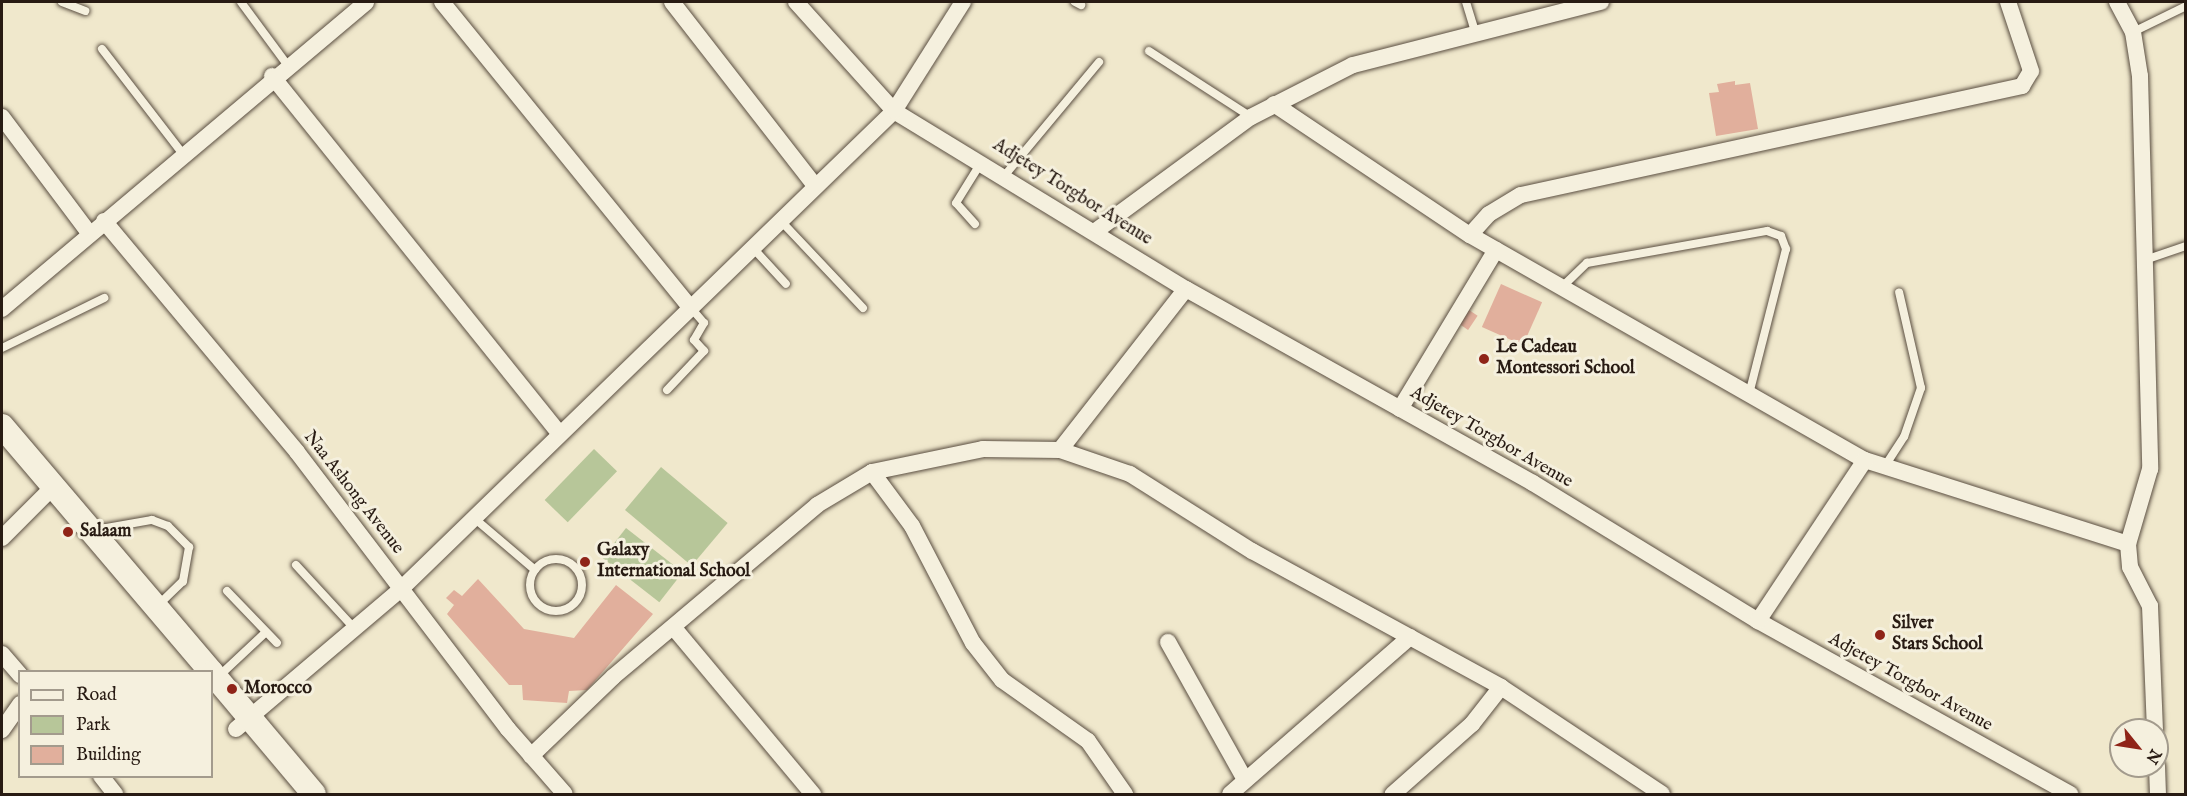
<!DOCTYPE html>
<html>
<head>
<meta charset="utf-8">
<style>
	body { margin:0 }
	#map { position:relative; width:2187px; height:796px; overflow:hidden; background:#f0e8cc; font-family:"IM FELL English",serif }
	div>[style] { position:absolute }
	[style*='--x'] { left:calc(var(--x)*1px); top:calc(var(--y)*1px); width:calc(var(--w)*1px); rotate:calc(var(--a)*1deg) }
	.green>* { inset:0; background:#b7c699; transform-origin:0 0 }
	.building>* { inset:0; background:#e1af9c; transform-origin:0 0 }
	.roads { filter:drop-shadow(0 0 2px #5a4e41) drop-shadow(0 0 2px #5a4e41) }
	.service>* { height:8px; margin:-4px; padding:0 4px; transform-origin:4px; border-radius:4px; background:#f5f0de }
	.service>.ring { margin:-4px; padding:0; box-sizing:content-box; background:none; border:8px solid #f5f0de; border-radius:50% }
	.minor>* { height:16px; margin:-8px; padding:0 8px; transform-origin:8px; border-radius:8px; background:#f5f0de }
	.secondary>* { height:24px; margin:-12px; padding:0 12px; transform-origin:12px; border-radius:12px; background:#f5f0de }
	.dots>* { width:16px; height:16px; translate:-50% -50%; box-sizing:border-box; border:3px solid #f5f0de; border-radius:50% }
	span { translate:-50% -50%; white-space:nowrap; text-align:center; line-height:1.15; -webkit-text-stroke:6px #f5f0de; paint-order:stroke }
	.street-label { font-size:18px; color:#281b13 }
	.poi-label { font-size:18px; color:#281b13; font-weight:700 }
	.left { translate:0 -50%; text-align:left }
	.frame { position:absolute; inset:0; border:3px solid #281b13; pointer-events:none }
	.legend { position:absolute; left:18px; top:670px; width:195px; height:108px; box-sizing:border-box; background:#f5f0de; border:2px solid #a39b8d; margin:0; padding:8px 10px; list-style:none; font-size:18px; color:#281b13 }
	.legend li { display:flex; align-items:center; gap:12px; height:30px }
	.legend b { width:30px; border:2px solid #a39b8d }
	.north { position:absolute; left:2109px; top:718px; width:60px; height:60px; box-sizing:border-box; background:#f5f0de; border:2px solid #a39b8d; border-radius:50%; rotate:120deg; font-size:16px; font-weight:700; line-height:24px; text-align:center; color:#281b13 }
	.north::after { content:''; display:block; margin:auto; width:21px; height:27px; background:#8f2418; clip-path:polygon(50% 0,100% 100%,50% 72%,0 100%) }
</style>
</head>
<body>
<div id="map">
	<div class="green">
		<i style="left:594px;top:449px;width:32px;height:71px;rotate:44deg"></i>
		<i style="left:661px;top:467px;width:87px;height:56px;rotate:40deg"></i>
		<i style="left:626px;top:528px;width:72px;height:38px;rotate:38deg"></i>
	</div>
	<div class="building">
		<i style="clip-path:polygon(1735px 81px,1735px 85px,1750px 83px,1758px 129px,1716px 136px,1709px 93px,1719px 92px,1717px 84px)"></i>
		<i style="left:1501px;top:284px;width:45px;height:47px;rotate:24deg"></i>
		<i style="left:1466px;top:308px;width:14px;height:17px;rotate:34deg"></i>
		<i style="clip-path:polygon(478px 579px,524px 629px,574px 638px,616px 585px,653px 614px,587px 690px,569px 691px,567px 703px,523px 700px,522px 685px,509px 685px,447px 614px,454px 605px,446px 598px,454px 590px,462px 596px)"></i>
	</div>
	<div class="roads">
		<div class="service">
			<i style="--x:62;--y:2;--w:25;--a:21"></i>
			<i style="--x:241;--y:2;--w:76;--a:53.6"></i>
			<i style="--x:1075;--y:2;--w:7;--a:27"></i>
			<i style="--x:1466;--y:2;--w:30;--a:73"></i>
			<i style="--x:2133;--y:32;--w:59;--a:-26.1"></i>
			<i style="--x:102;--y:49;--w:131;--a:52.4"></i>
			<i style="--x:1149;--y:51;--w:121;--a:32.9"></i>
			<i style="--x:1005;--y:175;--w:147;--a:-50.2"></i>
			<i style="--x:780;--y:220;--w:121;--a:46.7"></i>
			<i style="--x:975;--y:224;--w:28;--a:-132"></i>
			<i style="--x:956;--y:203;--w:49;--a:-58.2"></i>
			<i style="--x:752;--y:247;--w:50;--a:47.4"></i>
			<i style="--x:2145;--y:260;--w:43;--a:-18.9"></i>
			<i style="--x:1562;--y:287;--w:35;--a:-44"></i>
			<i style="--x:1587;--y:263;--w:183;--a:-10.1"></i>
			<i style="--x:1767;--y:231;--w:15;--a:20"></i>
			<i style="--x:1781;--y:236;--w:14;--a:69"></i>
			<i style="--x:1786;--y:249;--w:150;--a:104.3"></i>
			<i style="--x:2;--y:348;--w:114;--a:-26.1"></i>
			<i style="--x:667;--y:390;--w:54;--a:-46.5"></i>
			<i style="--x:704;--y:351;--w:15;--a:-132"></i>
			<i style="--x:694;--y:340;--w:20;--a:-60"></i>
			<i style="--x:704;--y:323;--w:23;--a:-131"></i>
			<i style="--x:1885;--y:466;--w:35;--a:-57"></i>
			<i style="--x:1904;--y:437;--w:52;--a:-70.9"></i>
			<i style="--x:1921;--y:388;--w:98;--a:-102.9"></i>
			<i style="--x:474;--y:518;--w:80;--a:40.4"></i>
			<i style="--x:95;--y:530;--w:58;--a:-10"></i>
			<i style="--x:152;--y:520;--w:17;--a:21"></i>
			<i style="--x:168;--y:526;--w:30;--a:45"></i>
			<i style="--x:189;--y:547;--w:35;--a:100"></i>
			<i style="--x:183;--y:581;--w:36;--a:136"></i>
			<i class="ring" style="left:530px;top:559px;width:44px;height:44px"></i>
			<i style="--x:296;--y:565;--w:86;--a:47.4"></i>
			<i style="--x:227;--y:591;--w:72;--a:46.1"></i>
			<i style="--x:219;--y:676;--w:64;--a:-43.1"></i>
		</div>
		<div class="minor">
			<i style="--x:442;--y:2;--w:392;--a:50.9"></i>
			<i style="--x:672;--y:2;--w:233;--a:52.1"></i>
			<i style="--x:796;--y:2;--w:147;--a:48"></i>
			<i style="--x:894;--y:111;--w:342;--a:31.4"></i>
			<i style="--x:1186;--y:289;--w:398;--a:29.2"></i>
			<i style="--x:1533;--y:483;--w:264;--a:31.5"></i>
			<i style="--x:1758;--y:621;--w:357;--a:29"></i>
			<i style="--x:2117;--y:2;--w:34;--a:62"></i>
			<i style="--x:2133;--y:32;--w:45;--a:81"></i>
			<i style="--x:2140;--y:76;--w:393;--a:88.5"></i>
			<i style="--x:2150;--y:469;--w:78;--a:106.3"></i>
			<i style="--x:2128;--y:544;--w:23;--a:85"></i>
			<i style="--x:2130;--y:567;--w:44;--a:62.9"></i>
			<i style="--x:2150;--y:606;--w:124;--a:87.7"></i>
			<i style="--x:272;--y:76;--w:459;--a:51.2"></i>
			<i style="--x:1274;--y:104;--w:236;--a:33.8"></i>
			<i style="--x:1470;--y:235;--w:455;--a:29.7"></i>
			<i style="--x:1865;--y:460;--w:276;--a:17.7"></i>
			<i style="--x:2;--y:117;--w:145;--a:53.1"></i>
			<i style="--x:104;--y:221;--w:301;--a:50.1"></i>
			<i style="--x:297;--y:452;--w:348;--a:52.7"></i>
			<i style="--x:508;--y:729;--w:86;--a:48.8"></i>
			<i style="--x:1097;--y:230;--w:191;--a:-36.3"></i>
			<i style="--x:1251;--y:117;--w:114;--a:-27"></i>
			<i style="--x:1353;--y:65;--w:256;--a:-14.3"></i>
			<i style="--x:1470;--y:235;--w:28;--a:-48"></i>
			<i style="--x:1489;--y:214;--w:37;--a:-31"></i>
			<i style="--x:1521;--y:195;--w:513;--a:-12.27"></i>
			<i style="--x:2022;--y:86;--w:17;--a:-59"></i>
			<i style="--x:2031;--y:71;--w:73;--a:-108.4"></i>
			<i style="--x:2;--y:309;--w:476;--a:-40.1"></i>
			<i style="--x:1400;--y:409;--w:186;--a:-58.9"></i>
			<i style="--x:1060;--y:450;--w:204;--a:-52"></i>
			<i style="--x:872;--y:472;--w:67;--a:53.5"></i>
			<i style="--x:912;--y:526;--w:132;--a:62.5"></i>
			<i style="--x:973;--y:643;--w:47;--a:51.9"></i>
			<i style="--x:1002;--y:680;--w:105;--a:35.3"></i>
			<i style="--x:1088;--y:741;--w:65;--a:55.1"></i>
			<i style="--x:2;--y:538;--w:74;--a:-45"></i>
			<i style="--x:1758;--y:621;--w:193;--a:-56.4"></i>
			<i style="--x:674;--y:628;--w:217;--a:50.1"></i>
			<i style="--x:1168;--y:642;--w:158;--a:60.8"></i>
			<i style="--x:2;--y:654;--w:28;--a:49"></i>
			<i style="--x:1501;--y:687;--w:193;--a:33.6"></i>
			<i style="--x:236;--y:729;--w:218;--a:-40.3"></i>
			<i style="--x:402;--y:588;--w:685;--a:-44.11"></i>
			<i style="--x:894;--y:111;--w:129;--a:-57.7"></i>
			<i style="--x:2;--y:730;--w:32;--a:-55"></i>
			<i style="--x:531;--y:756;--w:114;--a:-43.9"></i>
			<i style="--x:613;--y:677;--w:267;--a:-40.1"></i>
			<i style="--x:817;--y:505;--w:64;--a:-31"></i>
			<i style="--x:872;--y:472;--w:113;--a:-11.7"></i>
			<i style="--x:983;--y:449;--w:77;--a:0.7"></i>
			<i style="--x:1060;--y:450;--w:74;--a:18.9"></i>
			<i style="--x:1130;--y:474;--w:144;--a:32.3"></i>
			<i style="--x:1252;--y:551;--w:284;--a:28.6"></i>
			<i style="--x:1501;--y:687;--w:47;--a:128.1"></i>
			<i style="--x:1472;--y:724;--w:106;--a:138.5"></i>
			<i style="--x:2157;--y:766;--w:28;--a:88"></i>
			<i style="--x:101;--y:776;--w:23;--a:52"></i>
			<i style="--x:1230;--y:794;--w:239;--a:-41.1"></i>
		</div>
		<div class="secondary">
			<i style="--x:2;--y:426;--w:323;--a:49.6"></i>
			<i style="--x:212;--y:673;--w:158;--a:49.9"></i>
		</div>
	</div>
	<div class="dots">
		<i style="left:1484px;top:359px;background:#8f2418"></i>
		<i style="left:68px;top:532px;background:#8f2418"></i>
		<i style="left:585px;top:562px;background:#8f2418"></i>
		<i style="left:1880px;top:635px;background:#8f2418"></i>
		<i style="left:232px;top:689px;background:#8f2418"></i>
	</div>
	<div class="street-label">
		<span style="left:1072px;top:193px;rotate:32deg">Adjetey Torgbor Avenue</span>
		<span style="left:1491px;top:438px;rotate:30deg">Adjetey Torgbor Avenue</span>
		<span style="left:353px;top:493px;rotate:52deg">Naa Ashong Avenue</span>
		<span style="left:1910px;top:683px;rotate:29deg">Adjetey Torgbor Avenue</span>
	</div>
	<div class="poi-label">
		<span class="left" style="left:1496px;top:359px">Le Cadeau<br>Montessori School</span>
		<span class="left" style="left:80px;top:532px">Salaam</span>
		<span class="left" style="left:597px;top:562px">Galaxy<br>International School</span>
		<span class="left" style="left:1892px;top:635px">Silver<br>Stars School</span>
		<span class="left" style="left:244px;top:689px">Morocco</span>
	</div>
	<div class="frame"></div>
	<ul class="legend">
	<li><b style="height:8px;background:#f5f0de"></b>Road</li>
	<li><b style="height:16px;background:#b7c699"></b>Park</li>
	<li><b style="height:16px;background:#e1af9c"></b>Building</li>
	</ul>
	<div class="north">N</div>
</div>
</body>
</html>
